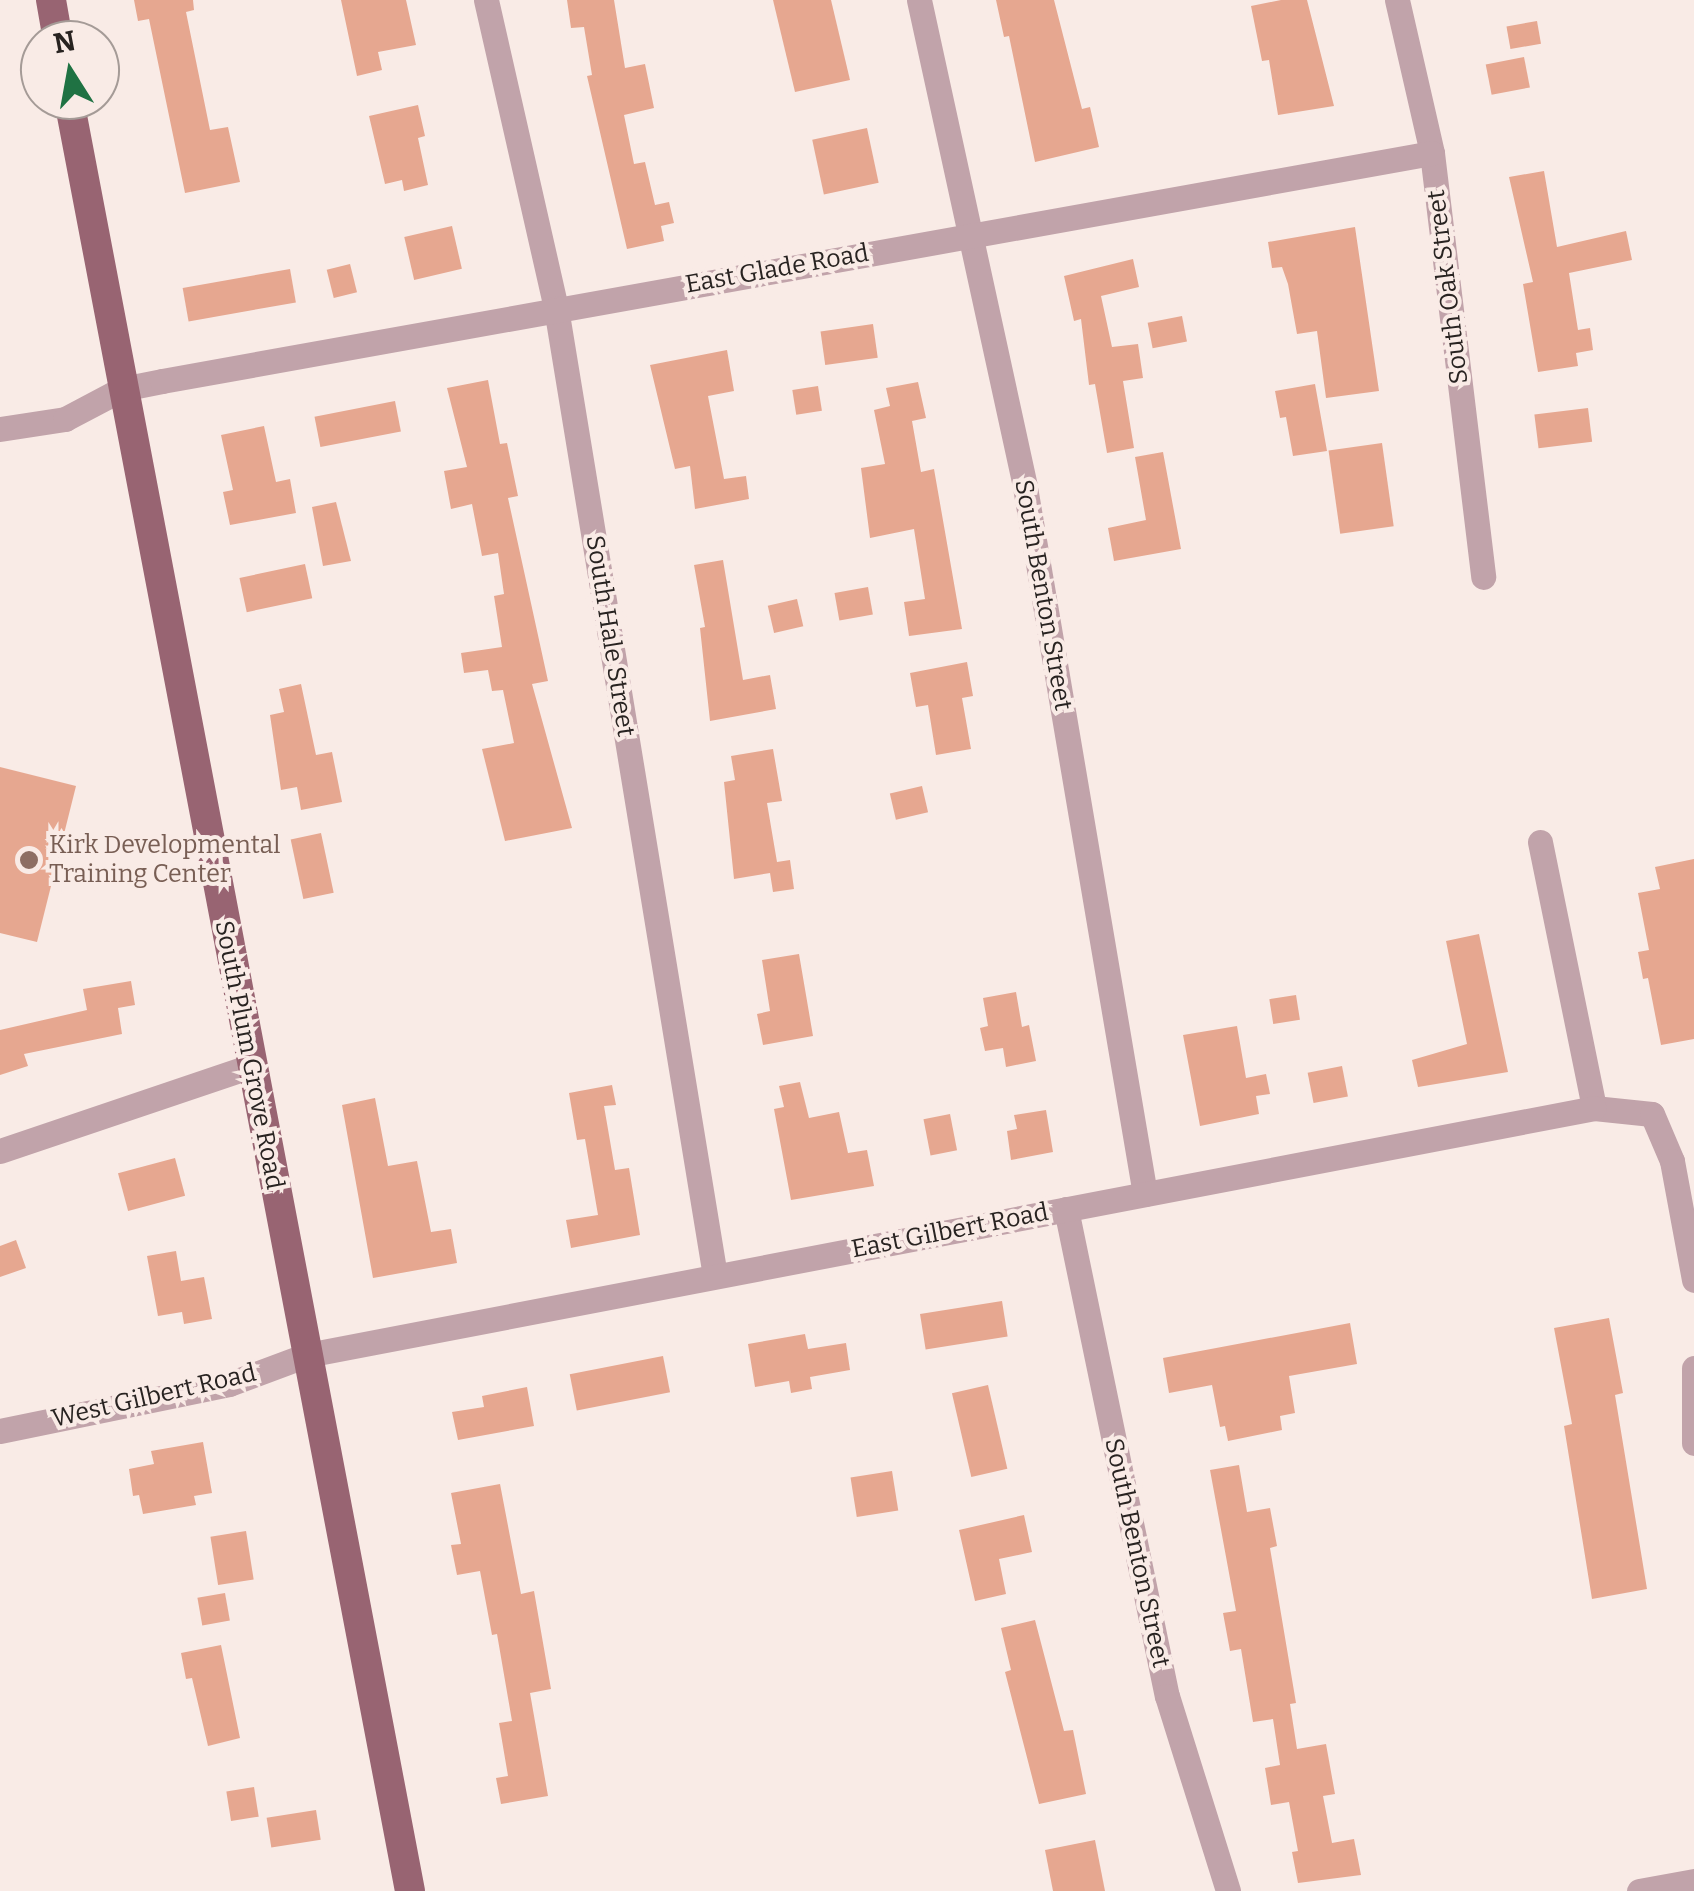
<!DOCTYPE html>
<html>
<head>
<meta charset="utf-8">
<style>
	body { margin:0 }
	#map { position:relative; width:1694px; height:1891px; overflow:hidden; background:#f9ebe6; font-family:Bitter,serif }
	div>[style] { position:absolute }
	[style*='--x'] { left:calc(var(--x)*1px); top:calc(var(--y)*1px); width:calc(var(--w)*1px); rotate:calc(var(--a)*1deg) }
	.building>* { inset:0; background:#e6a790; transform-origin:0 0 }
	.minor>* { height:25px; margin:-12.5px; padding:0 12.5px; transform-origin:12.5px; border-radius:12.5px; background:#c1a3aa }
	.major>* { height:30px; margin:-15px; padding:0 15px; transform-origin:15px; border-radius:15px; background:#986472 }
	.dots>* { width:28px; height:28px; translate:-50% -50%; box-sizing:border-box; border:5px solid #f9ebe6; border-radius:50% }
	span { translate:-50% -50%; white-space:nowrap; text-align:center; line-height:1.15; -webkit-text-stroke:8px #f9ebe6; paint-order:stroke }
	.street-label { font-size:25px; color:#282321 }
	.education-label { font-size:25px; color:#785e54 }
	.left { translate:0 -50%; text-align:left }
	.north { position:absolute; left:20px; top:20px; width:100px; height:100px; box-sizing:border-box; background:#f9ebe6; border:2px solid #a59b97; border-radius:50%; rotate:349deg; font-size:28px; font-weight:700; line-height:40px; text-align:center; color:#282321 }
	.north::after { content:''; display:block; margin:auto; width:35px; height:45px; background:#1f7243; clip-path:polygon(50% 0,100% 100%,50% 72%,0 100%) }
</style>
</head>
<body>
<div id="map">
	<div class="building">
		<i style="clip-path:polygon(134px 0,193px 0,194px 10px,186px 12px,210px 130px,228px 127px,240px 182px,185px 193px,149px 19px,138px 21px)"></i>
		<i style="clip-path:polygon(341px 0,406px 0,416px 45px,378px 52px,382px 70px,357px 76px)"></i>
		<i style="clip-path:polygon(567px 0,614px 0,625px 68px,645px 64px,654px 108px,624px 115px,634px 164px,645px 162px,655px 205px,669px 202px,674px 223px,661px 226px,664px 241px,627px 249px,587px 76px,592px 75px,584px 27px,571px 28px)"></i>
		<i style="clip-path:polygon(773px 0,831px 0,850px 80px,795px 92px)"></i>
		<i style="clip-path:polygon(996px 0,1054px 0,1082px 109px,1090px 107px,1099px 147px,1035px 162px,1009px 36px,1004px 37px)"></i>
		<i style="clip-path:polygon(1281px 0,1307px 0,1334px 106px,1278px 115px,1269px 60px,1262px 61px,1251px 6px)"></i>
		<i style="left:1537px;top:21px;width:23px;height:31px;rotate:80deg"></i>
		<i style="left:1524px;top:57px;width:31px;height:39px;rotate:79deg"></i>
		<i style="clip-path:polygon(418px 105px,425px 136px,418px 138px,428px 185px,404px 191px,402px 180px,385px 184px,369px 116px)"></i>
		<i style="left:867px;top:128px;width:56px;height:56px;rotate:78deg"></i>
		<i style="clip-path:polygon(1544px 171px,1557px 247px,1626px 231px,1632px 260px,1569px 273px,1578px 330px,1590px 328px,1593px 350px,1576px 353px,1578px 366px,1538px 372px,1523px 284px,1533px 282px,1509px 177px)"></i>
		<i style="left:452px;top:226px;width:44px;height:49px;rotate:77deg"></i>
		<i style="clip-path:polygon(1355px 227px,1379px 391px,1326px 398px,1317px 331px,1297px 334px,1288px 284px,1282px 267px,1272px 268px,1268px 242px)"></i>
		<i style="clip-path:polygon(1133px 259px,1139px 287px,1101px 296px,1112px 347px,1138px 344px,1143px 378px,1123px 381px,1134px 448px,1107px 453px,1095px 384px,1089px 385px,1081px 319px,1074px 321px,1064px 276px)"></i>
		<i style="left:350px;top:264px;width:29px;height:24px;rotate:76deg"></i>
		<i style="left:290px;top:269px;width:34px;height:109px;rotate:80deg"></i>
		<i style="left:1182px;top:316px;width:26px;height:35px;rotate:79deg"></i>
		<i style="left:873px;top:324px;width:34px;height:53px;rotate:82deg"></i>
		<i style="clip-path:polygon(727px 350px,734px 391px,708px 396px,724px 479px,746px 476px,749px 499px,695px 509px,690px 466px,675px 469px,650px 365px)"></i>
		<i style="clip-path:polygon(488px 380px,500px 444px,507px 443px,518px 496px,508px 498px,548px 681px,532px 684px,572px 828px,505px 841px,482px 749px,514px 743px,503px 690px,492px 691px,488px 670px,464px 673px,461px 653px,502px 647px,494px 596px,504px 594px,498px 553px,482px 556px,472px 504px,451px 509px,444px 471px,467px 467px,447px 388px)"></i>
		<i style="clip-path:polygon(918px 382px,926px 418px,912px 421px,921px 472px,934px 469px,962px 629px,909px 636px,904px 602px,925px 599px,914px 529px,870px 538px,861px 468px,885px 464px,874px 410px,890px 406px,886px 388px)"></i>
		<i style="clip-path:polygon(1315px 384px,1327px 451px,1293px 456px,1286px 417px,1280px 418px,1275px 391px)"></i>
		<i style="left:818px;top:386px;width:25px;height:26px;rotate:81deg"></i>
		<i style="left:395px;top:401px;width:31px;height:82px;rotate:79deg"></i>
		<i style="left:1588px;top:408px;width:34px;height:54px;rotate:83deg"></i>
		<i style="clip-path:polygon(264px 426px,276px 482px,290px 479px,296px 513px,230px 525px,223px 492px,233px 490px,221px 435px)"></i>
		<i style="left:1382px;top:443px;width:84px;height:54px;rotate:82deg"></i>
		<i style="clip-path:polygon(1163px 452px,1181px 549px,1114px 561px,1108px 528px,1146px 520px,1135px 457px)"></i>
		<i style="clip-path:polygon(336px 502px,351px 561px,323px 566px,312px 507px)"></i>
		<i style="clip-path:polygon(723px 560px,743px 680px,770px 675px,776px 709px,710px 721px,700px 628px,705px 627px,694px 565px)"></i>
		<i style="left:305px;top:564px;width:35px;height:67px;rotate:78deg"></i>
		<i style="left:868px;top:587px;width:28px;height:34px;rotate:80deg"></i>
		<i style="left:797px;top:599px;width:28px;height:30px;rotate:77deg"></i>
		<i style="clip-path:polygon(967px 662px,973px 696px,962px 698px,971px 749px,936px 755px,928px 705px,916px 707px,910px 673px)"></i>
		<i style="clip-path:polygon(301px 684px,316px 755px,332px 752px,342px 802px,301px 810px,297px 787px,281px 790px,270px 715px,284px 712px,279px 689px)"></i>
		<i style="clip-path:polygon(773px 749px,782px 801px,767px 803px,777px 862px,790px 860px,794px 889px,773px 892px,770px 873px,734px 879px,724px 782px,735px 780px,731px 756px)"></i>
		<i style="clip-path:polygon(0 767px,76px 786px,37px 942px,0 933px)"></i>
		<i style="left:922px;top:786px;width:27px;height:33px;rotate:77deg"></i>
		<i style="left:321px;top:833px;width:61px;height:31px;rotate:78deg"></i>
		<i style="clip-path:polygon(1694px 859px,1694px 1039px,1661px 1045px,1648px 978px,1643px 979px,1638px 952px,1649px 950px,1638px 893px,1660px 889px,1655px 867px)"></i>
		<i style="clip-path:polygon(1479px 934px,1508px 1072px,1418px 1087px,1412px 1060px,1467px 1044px,1446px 941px)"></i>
		<i style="clip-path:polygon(799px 954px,813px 1036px,763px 1045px,757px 1014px,770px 1011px,762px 960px)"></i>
		<i style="clip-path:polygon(131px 981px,135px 1005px,118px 1008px,122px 1034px,24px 1054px,28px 1066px,0 1075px,0 1030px,87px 1010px,83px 989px)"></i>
		<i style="clip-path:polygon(1016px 992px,1022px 1027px,1029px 1025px,1036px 1061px,1006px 1067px,1003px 1048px,985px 1051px,980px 1028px,988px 1026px,983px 998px)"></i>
		<i style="left:1296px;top:995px;width:25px;height:27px;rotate:81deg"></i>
		<i style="clip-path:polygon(1237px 1026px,1246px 1078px,1266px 1074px,1270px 1094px,1256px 1096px,1259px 1114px,1200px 1126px,1183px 1035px)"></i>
		<i style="left:1342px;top:1066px;width:31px;height:35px;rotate:79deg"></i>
		<i style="clip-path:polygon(800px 1082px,809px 1118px,839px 1112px,848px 1153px,867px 1150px,874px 1186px,791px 1200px,774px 1109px,784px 1107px,779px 1086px)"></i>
		<i style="clip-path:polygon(612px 1085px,616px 1105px,604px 1106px,615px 1170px,629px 1168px,640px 1235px,571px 1248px,566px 1220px,598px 1215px,585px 1139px,577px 1140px,569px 1093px)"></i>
		<i style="clip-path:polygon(375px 1098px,388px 1166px,417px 1161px,431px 1232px,451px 1229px,457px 1263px,373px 1278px,342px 1105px)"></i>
		<i style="clip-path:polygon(1046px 1110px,1053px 1152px,1011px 1160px,1007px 1131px,1017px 1129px,1014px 1115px)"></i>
		<i style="left:950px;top:1114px;width:37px;height:27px;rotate:79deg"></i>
		<i style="left:175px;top:1158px;width:39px;height:59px;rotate:75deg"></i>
		<i style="clip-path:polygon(16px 1240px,26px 1268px,0 1277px,0 1246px)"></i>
		<i style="clip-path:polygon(176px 1251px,181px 1281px,204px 1277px,212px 1319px,184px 1324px,182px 1312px,158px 1316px,147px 1256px)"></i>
		<i style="left:1002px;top:1301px;width:36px;height:83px;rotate:81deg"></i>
		<i style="clip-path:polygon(1609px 1318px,1623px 1393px,1615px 1395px,1647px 1589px,1592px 1599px,1564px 1426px,1572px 1424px,1554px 1328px)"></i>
		<i style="clip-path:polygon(1350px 1323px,1357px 1364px,1289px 1376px,1295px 1413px,1280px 1416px,1282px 1430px,1228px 1441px,1225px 1426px,1220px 1427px,1212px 1385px,1169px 1393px,1163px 1358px)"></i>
		<i style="clip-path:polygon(805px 1334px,808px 1349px,846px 1343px,850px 1370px,810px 1377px,812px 1389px,791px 1393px,789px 1381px,755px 1387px,748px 1344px)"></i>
		<i style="left:663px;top:1356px;width:37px;height:95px;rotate:79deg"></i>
		<i style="left:988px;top:1385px;width:86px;height:37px;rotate:77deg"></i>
		<i style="clip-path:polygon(527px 1387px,534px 1426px,458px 1440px,452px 1412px,484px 1407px,482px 1396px)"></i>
		<i style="clip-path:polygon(203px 1442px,212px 1493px,194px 1496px,196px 1505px,143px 1514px,139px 1495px,133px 1496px,129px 1469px,154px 1464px,151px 1451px)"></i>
		<i style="clip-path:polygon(1239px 1465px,1247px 1512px,1270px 1508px,1277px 1546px,1270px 1548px,1296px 1703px,1290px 1704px,1297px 1749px,1326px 1744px,1335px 1794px,1323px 1796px,1332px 1843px,1354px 1839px,1361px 1875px,1298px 1883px,1292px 1852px,1298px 1851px,1289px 1802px,1271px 1805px,1265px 1768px,1280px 1765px,1273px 1719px,1253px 1722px,1241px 1649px,1230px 1651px,1223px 1613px,1236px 1611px,1210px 1470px)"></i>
		<i style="left:892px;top:1471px;width:40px;height:42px;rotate:81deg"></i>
		<i style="clip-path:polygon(500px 1484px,521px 1594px,534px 1591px,551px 1689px,530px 1693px,548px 1796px,501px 1804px,496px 1778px,508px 1776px,499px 1723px,512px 1721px,497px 1634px,492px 1635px,480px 1571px,457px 1575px,451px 1545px,461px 1544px,451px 1493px)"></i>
		<i style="clip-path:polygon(1024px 1515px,1032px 1552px,999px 1559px,1006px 1594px,975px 1601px,959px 1530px)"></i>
		<i style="left:246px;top:1531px;width:49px;height:36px;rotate:81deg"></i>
		<i style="left:225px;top:1593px;width:28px;height:28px;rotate:80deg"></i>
		<i style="clip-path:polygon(1035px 1620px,1064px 1731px,1073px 1730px,1086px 1794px,1039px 1804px,1005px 1672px,1011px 1670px,1001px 1628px)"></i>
		<i style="clip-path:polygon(221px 1645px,240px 1738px,208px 1746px,192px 1678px,186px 1679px,181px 1653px)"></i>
		<i style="left:254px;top:1787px;width:30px;height:28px;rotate:81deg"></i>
		<i style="left:316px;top:1810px;width:30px;height:50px;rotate:81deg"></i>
		<i style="clip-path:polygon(1095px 1840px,1105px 1891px,1053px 1891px,1045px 1850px)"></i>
	</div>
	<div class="minor">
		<i style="--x:486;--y:0;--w:316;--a:77.2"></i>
		<i style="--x:556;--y:308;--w:981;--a:80.67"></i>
		<i style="--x:919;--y:0;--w:498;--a:77.7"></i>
		<i style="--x:1025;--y:487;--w:717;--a:80.37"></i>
		<i style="--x:1397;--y:0;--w:157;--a:77.1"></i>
		<i style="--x:1432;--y:153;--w:427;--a:83.1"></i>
		<i style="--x:0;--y:429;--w:66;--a:-8.7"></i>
		<i style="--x:65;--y:419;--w:64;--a:-27.8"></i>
		<i style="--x:122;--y:389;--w:41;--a:-11.3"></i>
		<i style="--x:162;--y:381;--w:1290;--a:-10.18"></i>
		<i style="--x:1540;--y:842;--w:271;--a:78.5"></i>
		<i style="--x:1594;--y:1108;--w:58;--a:5.9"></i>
		<i style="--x:1652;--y:1114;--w:51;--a:66.9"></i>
		<i style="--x:1672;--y:1161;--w:121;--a:79.5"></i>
		<i style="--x:0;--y:1151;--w:265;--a:-18.7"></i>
		<i style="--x:1066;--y:1209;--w:497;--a:78.3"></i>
		<i style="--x:1167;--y:1696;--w:204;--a:72.6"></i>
		<i style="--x:1694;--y:1368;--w:75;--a:90"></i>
		<i style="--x:0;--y:1431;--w:234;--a:-11.6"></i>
		<i style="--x:229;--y:1384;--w:83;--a:-20.4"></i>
		<i style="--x:307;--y:1355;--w:1310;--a:-10.86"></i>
		<i style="--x:1639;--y:1891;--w:56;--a:-10.3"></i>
	</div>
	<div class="major">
		<i style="--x:51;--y:0;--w:41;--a:80.1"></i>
		<i style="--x:69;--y:100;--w:1823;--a:79.22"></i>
	</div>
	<div class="dots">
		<i style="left:29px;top:860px;background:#8d6e63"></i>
	</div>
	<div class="street-label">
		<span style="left:777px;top:269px;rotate:-10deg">East Glade Road</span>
		<span style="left:1448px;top:287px;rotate:-97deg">South Oak Street</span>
		<span style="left:1043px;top:595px;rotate:80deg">South Benton Street</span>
		<span style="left:610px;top:636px;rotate:81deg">South Hale Street</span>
		<span style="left:249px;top:1055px;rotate:79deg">South Plum Grove Road</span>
		<span style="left:950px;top:1231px;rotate:-11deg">East Gilbert Road</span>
		<span style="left:154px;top:1396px;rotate:-13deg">West Gilbert Road</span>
		<span style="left:1137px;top:1553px;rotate:78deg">South Benton Street</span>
	</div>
	<div class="education-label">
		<span class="left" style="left:49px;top:860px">Kirk Developmental<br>Training Center</span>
	</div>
	<div class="north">N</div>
</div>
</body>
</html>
